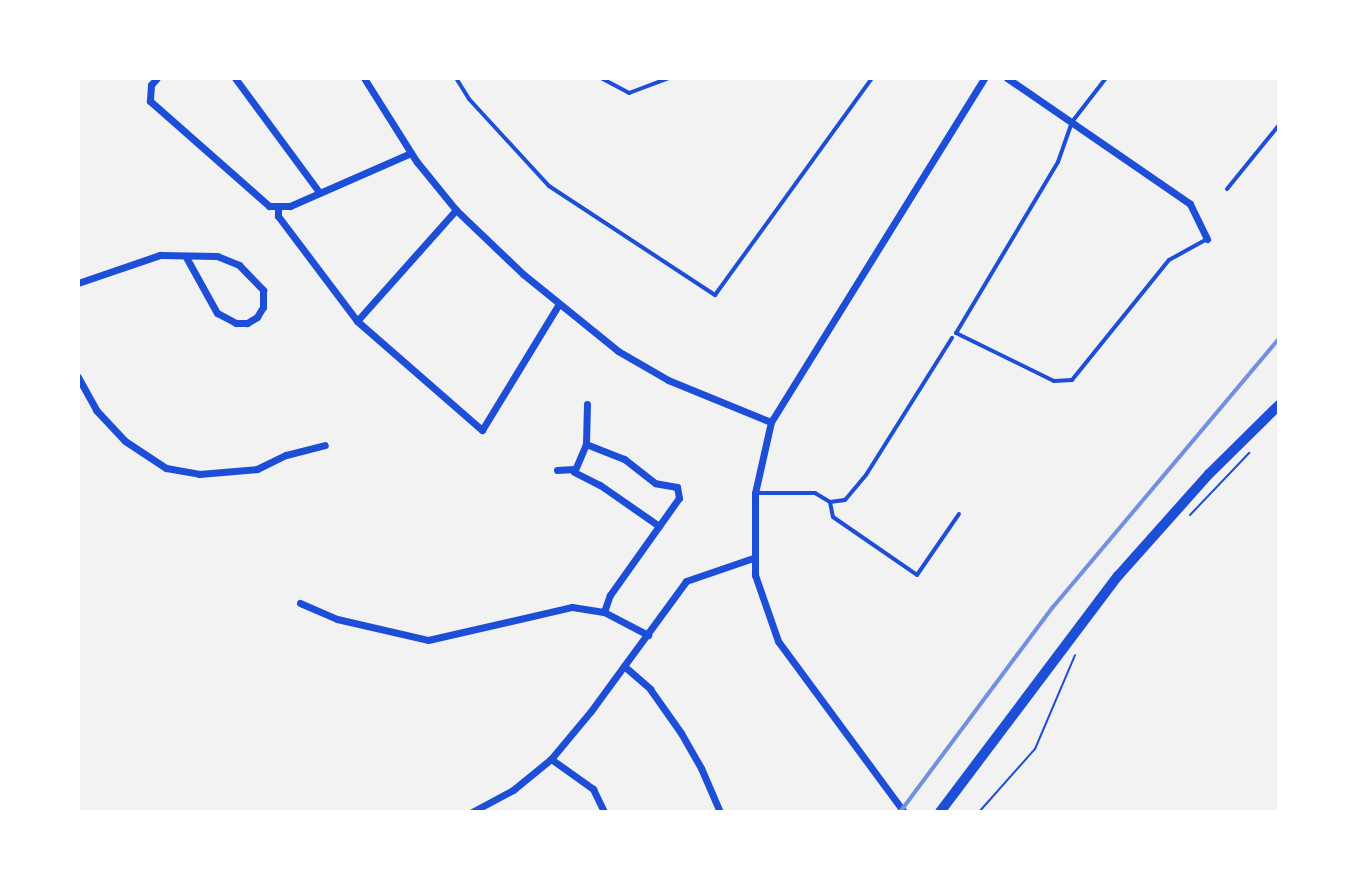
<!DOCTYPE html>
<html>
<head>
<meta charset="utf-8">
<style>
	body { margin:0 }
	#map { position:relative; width:1357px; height:890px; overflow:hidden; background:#f2f2f2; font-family:"Times New Roman",serif }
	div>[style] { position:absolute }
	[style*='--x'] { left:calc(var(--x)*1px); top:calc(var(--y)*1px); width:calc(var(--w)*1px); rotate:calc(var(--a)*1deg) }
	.path>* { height:2px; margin:-1px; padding:0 1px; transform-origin:1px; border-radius:1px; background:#1d4ed8 }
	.service>* { height:4px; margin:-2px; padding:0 2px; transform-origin:2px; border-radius:2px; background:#1d4ed8 }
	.minor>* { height:7px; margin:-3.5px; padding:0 3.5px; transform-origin:3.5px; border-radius:3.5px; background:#1d4ed8 }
	.secondary>* { height:10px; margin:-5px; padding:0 5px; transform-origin:5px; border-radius:5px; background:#1d4ed8 }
	.rail>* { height:4px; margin:-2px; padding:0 2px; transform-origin:2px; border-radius:2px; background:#7290e2 }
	span { translate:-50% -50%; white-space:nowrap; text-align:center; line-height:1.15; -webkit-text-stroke:8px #fff; paint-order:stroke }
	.frame { position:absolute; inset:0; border:80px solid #fff; pointer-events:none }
</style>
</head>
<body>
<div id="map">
	<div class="path">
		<i style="--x:1190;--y:515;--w:86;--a:-46.4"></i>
		<i style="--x:979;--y:812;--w:84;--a:-48.4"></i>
		<i style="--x:1035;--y:749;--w:102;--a:-66.9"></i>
	</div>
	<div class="service">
		<i style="--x:456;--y:78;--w:25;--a:58"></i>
		<i style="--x:469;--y:99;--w:118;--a:47.4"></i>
		<i style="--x:549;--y:186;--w:199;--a:33.3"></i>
		<i style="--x:715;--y:295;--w:268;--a:-54.1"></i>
		<i style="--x:601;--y:78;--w:32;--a:28"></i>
		<i style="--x:629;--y:93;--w:43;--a:-20.6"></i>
		<i style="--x:1106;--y:78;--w:56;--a:127.7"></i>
		<i style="--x:1072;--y:122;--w:42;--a:109.3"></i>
		<i style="--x:1058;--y:162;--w:199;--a:120.8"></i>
		<i style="--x:956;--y:333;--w:109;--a:26.1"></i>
		<i style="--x:1054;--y:381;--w:18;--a:-3"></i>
		<i style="--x:1072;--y:380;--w:154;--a:-51.1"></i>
		<i style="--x:1169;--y:260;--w:43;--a:-28.9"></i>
		<i style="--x:1227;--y:189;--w:82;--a:-50.9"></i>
		<i style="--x:755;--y:493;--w:60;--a:0"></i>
		<i style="--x:815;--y:493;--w:17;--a:31"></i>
		<i style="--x:830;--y:502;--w:15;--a:79"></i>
		<i style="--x:833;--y:517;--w:102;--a:34.6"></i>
		<i style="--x:917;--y:575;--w:74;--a:-55.5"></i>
		<i style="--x:830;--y:502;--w:15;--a:-8"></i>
		<i style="--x:845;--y:500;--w:33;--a:-50"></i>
		<i style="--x:866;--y:475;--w:162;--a:-57.9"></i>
	</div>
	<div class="minor">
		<i style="--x:157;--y:78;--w:9;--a:131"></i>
		<i style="--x:151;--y:85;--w:16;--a:94"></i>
		<i style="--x:150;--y:101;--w:159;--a:41.4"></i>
		<i style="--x:269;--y:206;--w:21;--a:0"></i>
		<i style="--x:290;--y:206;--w:132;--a:-23.7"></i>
		<i style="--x:235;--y:78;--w:142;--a:53.6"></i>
		<i style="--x:364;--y:78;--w:99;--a:57.8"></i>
		<i style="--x:417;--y:162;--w:62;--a:50.9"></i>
		<i style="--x:456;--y:210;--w:93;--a:43.7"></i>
		<i style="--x:523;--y:274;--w:122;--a:39"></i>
		<i style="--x:618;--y:351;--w:58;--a:30.1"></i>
		<i style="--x:668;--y:380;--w:111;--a:22.2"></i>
		<i style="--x:1007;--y:78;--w:222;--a:34.5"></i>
		<i style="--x:1190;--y:204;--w:39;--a:64"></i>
		<i style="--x:278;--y:208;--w:8;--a:90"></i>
		<i style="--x:278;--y:216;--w:131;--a:53"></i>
		<i style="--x:357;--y:321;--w:166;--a:41.1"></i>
		<i style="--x:482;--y:430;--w:148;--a:-58.6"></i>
		<i style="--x:78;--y:283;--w:87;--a:-18.9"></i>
		<i style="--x:160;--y:255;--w:57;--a:1"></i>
		<i style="--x:217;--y:256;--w:24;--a:22"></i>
		<i style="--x:239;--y:265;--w:35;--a:46"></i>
		<i style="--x:263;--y:290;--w:17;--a:90"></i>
		<i style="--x:263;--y:307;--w:12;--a:121"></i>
		<i style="--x:257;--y:317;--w:12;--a:149"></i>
		<i style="--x:247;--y:323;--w:11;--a:180"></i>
		<i style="--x:236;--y:323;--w:21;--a:-152"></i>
		<i style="--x:217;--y:313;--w:64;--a:-119"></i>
		<i style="--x:357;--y:321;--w:149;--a:-48.3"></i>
		<i style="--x:78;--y:377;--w:38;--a:61"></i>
		<i style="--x:96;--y:410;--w:42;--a:46.9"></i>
		<i style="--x:125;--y:441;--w:49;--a:33.4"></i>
		<i style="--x:166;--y:468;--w:34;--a:10"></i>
		<i style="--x:199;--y:474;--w:58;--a:-4.9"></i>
		<i style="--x:257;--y:469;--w:32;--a:-26"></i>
		<i style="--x:286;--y:455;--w:40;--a:-14.4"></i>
		<i style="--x:586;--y:444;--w:40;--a:-88.6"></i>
		<i style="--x:557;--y:470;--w:17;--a:-3"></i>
		<i style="--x:300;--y:603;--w:40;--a:23.4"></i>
		<i style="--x:337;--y:619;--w:93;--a:13"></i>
		<i style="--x:428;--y:640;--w:148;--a:-12.9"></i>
		<i style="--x:572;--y:607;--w:32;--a:9"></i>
		<i style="--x:604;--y:612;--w:50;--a:27.6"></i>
		<i style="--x:604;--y:612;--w:18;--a:-71"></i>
		<i style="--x:610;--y:595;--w:119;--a:-54.6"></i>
		<i style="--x:679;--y:498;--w:11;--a:-100"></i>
		<i style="--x:677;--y:487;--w:22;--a:-170"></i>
		<i style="--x:655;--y:483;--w:39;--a:-142"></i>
		<i style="--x:624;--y:459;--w:41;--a:-158.5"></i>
		<i style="--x:586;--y:444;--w:30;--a:113"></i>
		<i style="--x:574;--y:472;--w:29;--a:27"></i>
		<i style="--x:600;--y:485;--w:72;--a:34.8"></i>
		<i style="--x:624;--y:666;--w:35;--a:41"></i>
		<i style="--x:650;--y:689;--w:54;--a:54.8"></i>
		<i style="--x:681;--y:733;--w:40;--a:60.3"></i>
		<i style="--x:701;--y:768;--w:48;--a:66.6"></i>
		<i style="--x:551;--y:759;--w:52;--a:35.5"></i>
		<i style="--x:593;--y:789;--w:25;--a:64"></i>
		<i style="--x:472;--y:812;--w:47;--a:-28.2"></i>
		<i style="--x:513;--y:790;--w:49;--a:-39.2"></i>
		<i style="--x:551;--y:759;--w:62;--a:-50.2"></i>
		<i style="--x:591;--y:711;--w:161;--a:-53.8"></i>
		<i style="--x:686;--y:581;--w:71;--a:-18.9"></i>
		<i style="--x:904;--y:812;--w:212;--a:-126.4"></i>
		<i style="--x:778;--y:641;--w:70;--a:-109.2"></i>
		<i style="--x:755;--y:575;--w:82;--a:-90"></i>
		<i style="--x:755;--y:493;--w:73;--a:-77.3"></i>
		<i style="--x:771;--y:422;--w:405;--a:-58.2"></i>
	</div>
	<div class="secondary">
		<i style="--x:940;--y:812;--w:296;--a:-53"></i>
		<i style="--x:1118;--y:576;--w:137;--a:-48.3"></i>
		<i style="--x:1209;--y:474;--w:98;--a:-44.6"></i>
	</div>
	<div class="rail">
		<i style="--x:900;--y:812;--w:256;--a:-53.3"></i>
		<i style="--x:1053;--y:607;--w:351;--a:-49.9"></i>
	</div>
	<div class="frame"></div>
</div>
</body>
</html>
